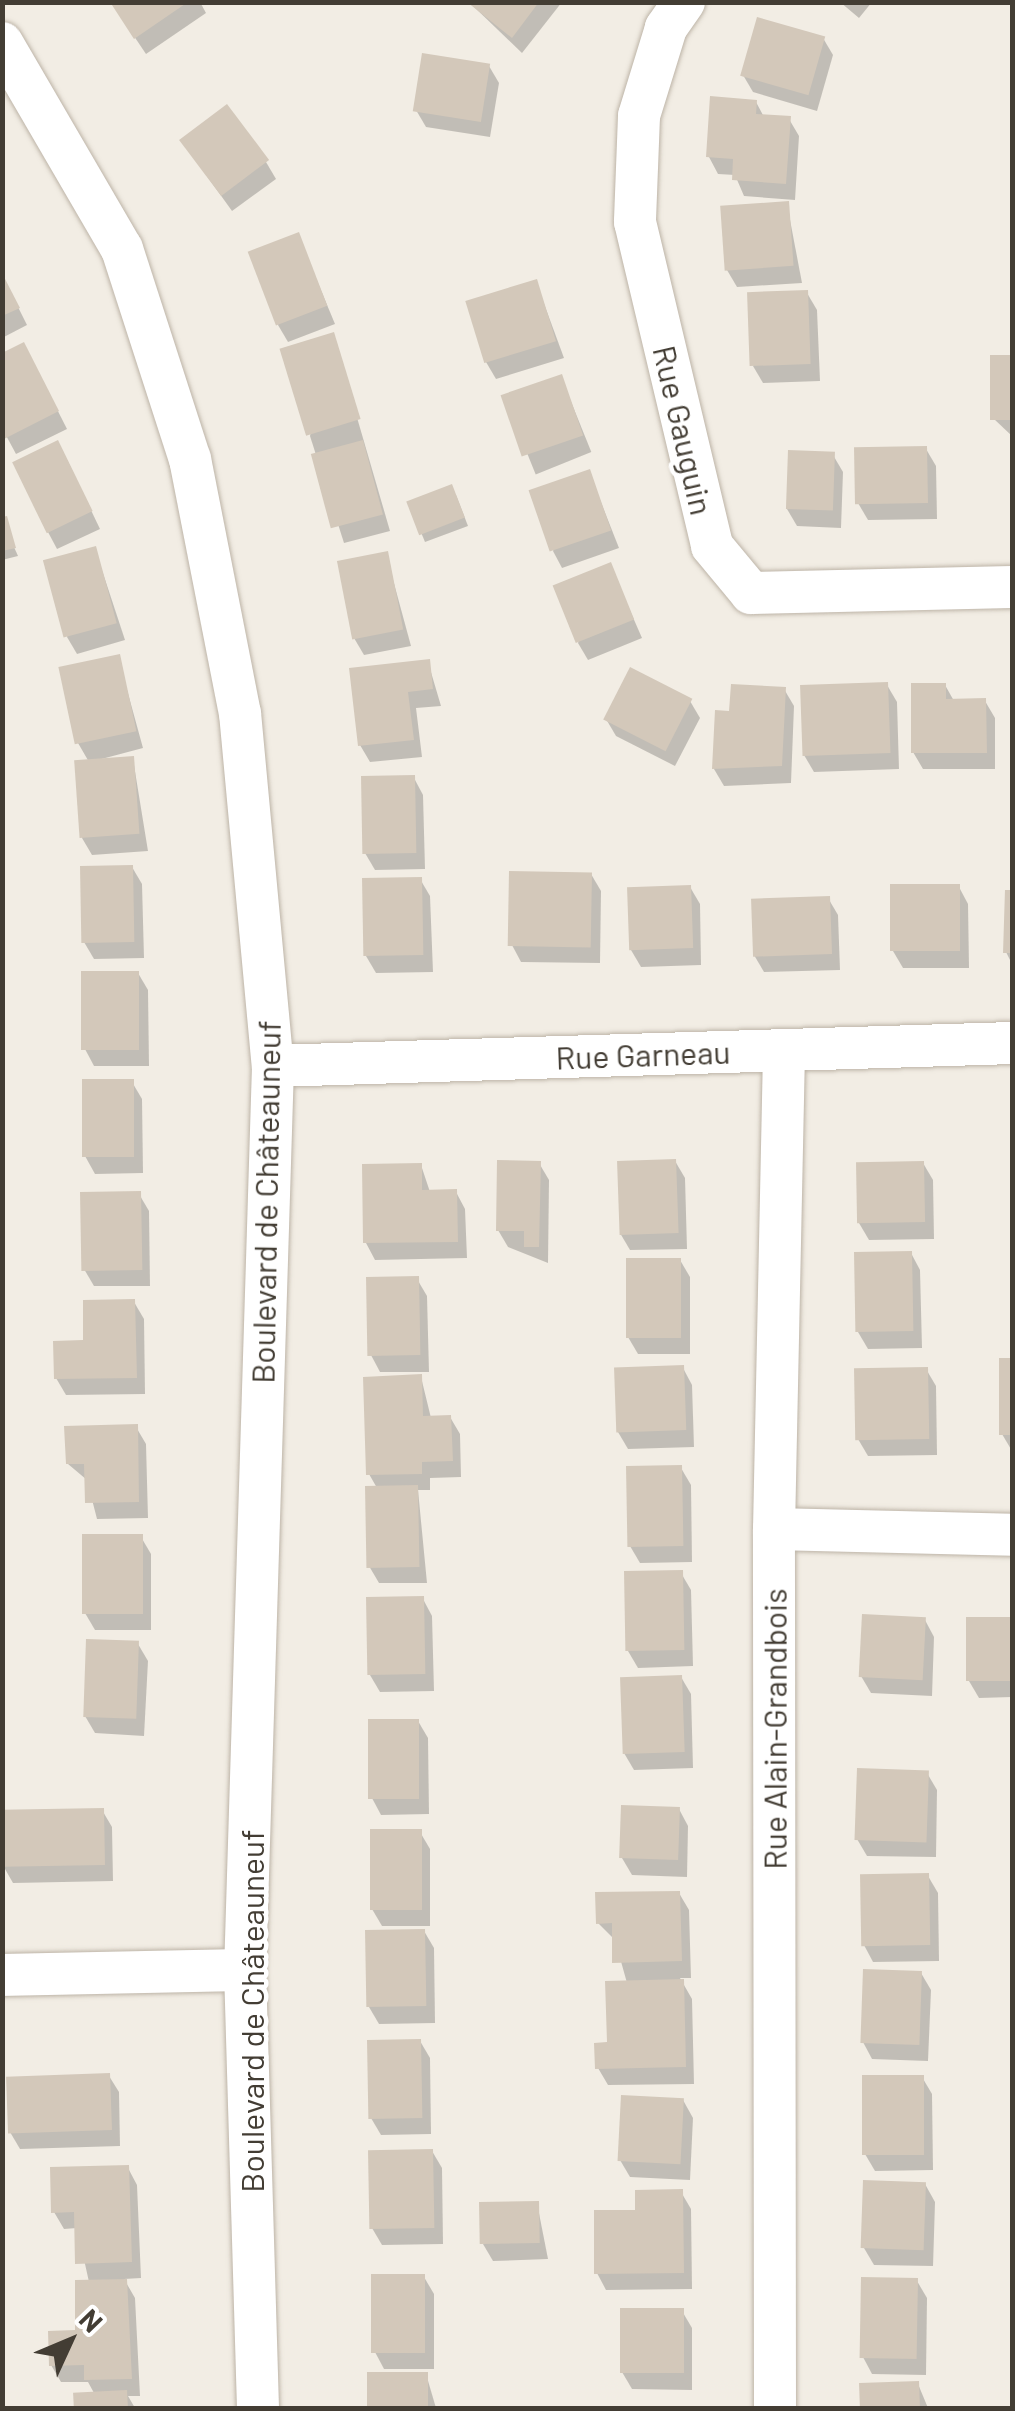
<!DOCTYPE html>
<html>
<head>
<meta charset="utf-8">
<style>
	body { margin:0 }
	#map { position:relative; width:1015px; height:2411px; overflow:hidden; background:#f2ede4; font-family:Barlow,sans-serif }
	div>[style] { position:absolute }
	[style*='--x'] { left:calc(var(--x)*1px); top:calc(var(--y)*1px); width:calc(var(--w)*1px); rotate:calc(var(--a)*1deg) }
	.shadow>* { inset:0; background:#0003; transform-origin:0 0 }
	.building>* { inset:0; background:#d3c8ba; transform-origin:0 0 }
	.roads { filter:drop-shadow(0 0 2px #bdb4a7) drop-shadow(0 0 2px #bdb4a7) }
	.street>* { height:42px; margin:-21px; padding:0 21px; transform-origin:21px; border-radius:21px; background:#fff }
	span { translate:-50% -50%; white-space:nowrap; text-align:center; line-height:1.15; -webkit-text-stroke:9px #fff; paint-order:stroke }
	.street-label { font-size:32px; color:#433d34 }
	.frame { position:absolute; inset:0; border:5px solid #433d34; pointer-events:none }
	.north { position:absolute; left:20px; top:2291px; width:100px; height:100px; -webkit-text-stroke:8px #fff; paint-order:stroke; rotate:46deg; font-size:28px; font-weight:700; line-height:40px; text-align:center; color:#433d34 }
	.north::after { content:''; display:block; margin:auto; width:35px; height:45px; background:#433d34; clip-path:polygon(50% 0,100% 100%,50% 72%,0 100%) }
</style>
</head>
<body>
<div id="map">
	<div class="shadow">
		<i style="clip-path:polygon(111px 2px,200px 2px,206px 13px,146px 54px)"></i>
		<i style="clip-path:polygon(562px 2px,522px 53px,470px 3px,471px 2px)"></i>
		<i style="clip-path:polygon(840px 2px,872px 2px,859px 18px)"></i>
		<i style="clip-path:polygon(823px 38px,833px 55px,817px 111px,753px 92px,743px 75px)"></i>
		<i style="clip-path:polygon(489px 66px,499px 83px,490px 137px,426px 127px,416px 110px)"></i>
		<i style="clip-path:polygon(756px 102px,764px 117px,789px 119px,799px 136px,795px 200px,744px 196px,735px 175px,718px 174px,709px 157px)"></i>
		<i style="clip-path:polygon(181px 140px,266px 162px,276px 179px,232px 211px)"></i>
		<i style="clip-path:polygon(787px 204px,802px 283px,737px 287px,727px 270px)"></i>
		<i style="clip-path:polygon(298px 235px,335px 324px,288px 342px,278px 325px)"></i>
		<i style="clip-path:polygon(2px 275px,27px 325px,2px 338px)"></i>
		<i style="clip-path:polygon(536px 282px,564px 358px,496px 379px,486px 362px)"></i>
		<i style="clip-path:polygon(807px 293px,817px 310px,820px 381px,763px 383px,753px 366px)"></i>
		<i style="clip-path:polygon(333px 335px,390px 531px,344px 543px,310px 436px)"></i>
		<i style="clip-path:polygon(2px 356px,33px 362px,67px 429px,16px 454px,2px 428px)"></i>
		<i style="clip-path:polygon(993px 357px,1012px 357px,1012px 436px,994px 419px)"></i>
		<i style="left:561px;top:377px;width:81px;height:60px;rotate:68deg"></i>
		<i style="clip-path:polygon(926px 449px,936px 466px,937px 519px,868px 520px,858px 503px)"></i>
		<i style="clip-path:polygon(833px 455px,843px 472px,841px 528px,797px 526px,787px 509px)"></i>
		<i style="clip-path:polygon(67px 460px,100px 529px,57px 549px,48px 532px)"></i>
		<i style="clip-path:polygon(589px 472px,619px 548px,562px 568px,553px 551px)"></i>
		<i style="clip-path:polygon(456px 495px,468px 526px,425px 542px,409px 503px)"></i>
		<i style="clip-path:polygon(2px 520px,18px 556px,2px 560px)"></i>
		<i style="clip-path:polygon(95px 549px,125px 640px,77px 654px,67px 637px)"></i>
		<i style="clip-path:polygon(386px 554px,411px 646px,364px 655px,354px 638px)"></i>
		<i style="clip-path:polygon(610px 565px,642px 638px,588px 660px,578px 643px)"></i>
		<i style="clip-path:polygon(118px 657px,143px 748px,94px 761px,133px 759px,148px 851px,92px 855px,82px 838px,89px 762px,78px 743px)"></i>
		<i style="clip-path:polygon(428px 662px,441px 706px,416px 708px,422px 757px,370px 762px,360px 745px)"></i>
		<i style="clip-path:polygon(887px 685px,897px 702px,899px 769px,814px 772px,804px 755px)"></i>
		<i style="clip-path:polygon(945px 685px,954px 701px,985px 701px,995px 718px,995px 769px,923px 769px,913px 752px)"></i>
		<i style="clip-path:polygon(784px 689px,794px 706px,791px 783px,724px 786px,714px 769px,732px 714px)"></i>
		<i style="clip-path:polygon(690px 701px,700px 718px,675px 766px,616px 736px,606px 719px)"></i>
		<i style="clip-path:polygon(414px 778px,423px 795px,425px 869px,375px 870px,365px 853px)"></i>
		<i style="clip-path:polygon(132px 867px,142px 884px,144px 958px,94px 959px,84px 942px)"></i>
		<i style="clip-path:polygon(591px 874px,601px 891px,600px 963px,521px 962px,512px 945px)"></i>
		<i style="clip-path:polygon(420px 879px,430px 896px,433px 972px,376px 973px,366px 956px)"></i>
		<i style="clip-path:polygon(690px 887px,700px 904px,701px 965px,641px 967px,631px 950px)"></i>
		<i style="clip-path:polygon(959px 887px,968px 904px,969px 968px,903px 968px,893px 951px)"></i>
		<i style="clip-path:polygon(1008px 892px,1012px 892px,1012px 964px,1006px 952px)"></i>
		<i style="clip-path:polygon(828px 898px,838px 915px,840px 970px,764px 972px,754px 955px)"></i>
		<i style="clip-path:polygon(138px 973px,148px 990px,149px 1066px,94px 1066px,85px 1049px)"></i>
		<i style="clip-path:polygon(132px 1082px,142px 1099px,143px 1173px,95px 1174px,85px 1156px)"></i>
		<i style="clip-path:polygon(675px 1161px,685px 1178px,687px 1249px,630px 1250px,620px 1233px)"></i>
		<i style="clip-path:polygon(539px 1163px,549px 1180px,548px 1263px,508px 1247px,498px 1230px)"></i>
		<i style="clip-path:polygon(923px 1163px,933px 1180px,934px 1239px,869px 1240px,859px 1223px)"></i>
		<i style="clip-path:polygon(421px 1165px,430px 1192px,456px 1192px,465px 1209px,467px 1258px,375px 1260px,366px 1243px)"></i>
		<i style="clip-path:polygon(139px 1194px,149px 1211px,150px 1286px,94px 1286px,84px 1269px)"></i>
		<i style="clip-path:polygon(911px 1253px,920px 1270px,922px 1348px,868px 1349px,858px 1332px)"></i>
		<i style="clip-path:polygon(680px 1260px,690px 1277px,690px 1354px,638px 1354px,628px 1337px)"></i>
		<i style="clip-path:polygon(417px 1279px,427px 1296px,429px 1372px,380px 1372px,371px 1355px)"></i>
		<i style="clip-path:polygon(134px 1302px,144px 1319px,145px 1394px,66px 1395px,56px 1378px)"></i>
		<i style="clip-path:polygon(1002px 1360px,1012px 1360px,1012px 1451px,1002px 1434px)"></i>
		<i style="clip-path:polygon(683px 1368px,692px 1385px,694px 1447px,628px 1449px,618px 1432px)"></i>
		<i style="clip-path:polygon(926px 1369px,936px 1386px,937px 1455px,868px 1456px,858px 1439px)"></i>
		<i style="clip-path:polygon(421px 1377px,431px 1418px,450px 1417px,460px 1434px,461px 1477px,430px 1478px,430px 1490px,418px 1490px,427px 1583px,379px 1583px,369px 1566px,377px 1488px,369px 1474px)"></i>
		<i style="clip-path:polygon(136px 1427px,146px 1444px,148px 1518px,97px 1519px,87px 1480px,68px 1464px)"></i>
		<i style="clip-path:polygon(681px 1468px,691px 1485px,692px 1562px,640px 1563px,630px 1546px)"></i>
		<i style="clip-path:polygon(141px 1537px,151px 1554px,151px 1630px,95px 1630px,85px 1613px)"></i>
		<i style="clip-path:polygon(681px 1573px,691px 1590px,693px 1666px,638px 1668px,628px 1651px)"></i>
		<i style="clip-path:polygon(423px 1599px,432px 1616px,434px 1691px,380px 1692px,370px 1675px)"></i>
		<i style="clip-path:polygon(969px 1619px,1012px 1619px,1012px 1697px,979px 1698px,969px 1681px)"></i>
		<i style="clip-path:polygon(925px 1620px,934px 1637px,932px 1696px,871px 1693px,861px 1676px)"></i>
		<i style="clip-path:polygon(138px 1644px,148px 1661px,144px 1736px,95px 1733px,85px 1716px)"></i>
		<i style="clip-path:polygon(681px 1677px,691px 1694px,693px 1768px,634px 1770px,624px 1753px)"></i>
		<i style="clip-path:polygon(418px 1721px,428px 1738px,429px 1814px,381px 1815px,372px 1798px)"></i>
		<i style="clip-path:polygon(927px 1773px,937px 1790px,936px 1857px,867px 1856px,857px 1839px)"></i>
		<i style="clip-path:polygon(679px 1809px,688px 1826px,687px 1877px,632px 1875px,622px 1858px)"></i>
		<i style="clip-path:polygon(102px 1810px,112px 1827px,113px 1881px,13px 1883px,5px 1869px,2px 1890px,2px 1812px)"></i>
		<i style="clip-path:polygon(420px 1832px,430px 1849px,430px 1926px,382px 1926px,372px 1909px)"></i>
		<i style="clip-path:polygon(928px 1876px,938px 1893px,939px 1961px,873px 1962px,864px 1945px)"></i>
		<i style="clip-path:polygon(679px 1893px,689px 1910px,691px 1978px,680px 1978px,692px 1999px,694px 2084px,608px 2085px,598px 2068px,627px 1983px,615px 1940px,598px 1923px)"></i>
		<i style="clip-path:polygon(424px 1931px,434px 1948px,435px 2023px,379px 2024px,369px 2007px)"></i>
		<i style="clip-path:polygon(921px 1973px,931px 1990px,928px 2061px,872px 2059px,863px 2042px)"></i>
		<i style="clip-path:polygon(420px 2041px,430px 2058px,431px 2134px,381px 2135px,371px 2118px)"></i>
		<i style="clip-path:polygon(109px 2076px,119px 2092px,120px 2146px,20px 2149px,10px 2132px)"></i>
		<i style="clip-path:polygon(922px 2077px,932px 2094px,933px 2170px,875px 2171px,865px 2154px)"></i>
		<i style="clip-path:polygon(683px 2100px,693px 2118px,690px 2180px,630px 2177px,620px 2160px)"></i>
		<i style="clip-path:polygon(432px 2151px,442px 2168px,443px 2244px,382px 2245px,372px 2228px)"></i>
		<i style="clip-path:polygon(128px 2168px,137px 2185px,141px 2278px,124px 2279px,135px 2298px,140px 2396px,128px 2396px,135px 2408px,76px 2408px,75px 2393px,94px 2393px,88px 2382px,61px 2382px,51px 2365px,78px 2333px,89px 2282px,77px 2228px,64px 2229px,54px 2212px)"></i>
		<i style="clip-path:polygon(925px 2184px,935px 2202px,933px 2266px,874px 2265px,864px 2248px)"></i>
		<i style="clip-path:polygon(681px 2192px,691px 2209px,692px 2289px,606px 2290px,597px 2273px,637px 2212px)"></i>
		<i style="clip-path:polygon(537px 2203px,548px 2259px,493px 2261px,483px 2244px)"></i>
		<i style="clip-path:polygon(424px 2277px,434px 2294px,434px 2369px,384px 2369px,375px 2352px)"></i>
		<i style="clip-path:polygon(917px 2281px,927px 2298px,926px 2375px,872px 2374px,863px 2357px)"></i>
		<i style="clip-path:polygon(682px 2311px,692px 2328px,692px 2390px,632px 2389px,622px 2372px)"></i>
		<i style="clip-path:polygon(426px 2374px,436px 2408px,370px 2408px,370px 2375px)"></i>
		<i style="clip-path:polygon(918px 2384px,928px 2408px,862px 2408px,862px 2385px)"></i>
	</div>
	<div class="building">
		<i style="clip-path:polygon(110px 2px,188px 2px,134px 39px)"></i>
		<i style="clip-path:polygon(467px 2px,539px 2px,512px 38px)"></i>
		<i style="left:757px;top:17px;width:71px;height:61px;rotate:16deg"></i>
		<i style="left:422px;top:53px;width:69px;height:59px;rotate:9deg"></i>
		<i style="clip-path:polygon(710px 96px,757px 100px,756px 114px,791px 116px,786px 184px,732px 180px,733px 159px,706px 157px)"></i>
		<i style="left:227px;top:104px;width:70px;height:60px;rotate:53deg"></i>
		<i style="left:789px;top:201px;width:65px;height:69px;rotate:86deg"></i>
		<i style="left:299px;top:232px;width:79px;height:55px;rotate:69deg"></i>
		<i style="clip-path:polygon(2px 273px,20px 308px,2px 316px)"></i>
		<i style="left:537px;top:279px;width:65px;height:75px;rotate:73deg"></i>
		<i style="left:808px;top:290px;width:74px;height:61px;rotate:88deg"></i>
		<i style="left:334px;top:332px;width:91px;height:57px;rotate:73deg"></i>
		<i style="clip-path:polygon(24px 342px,59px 411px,4px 439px,2px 353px)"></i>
		<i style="left:990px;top:355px;width:22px;height:65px"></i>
		<i style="left:562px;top:374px;width:65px;height:65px;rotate:71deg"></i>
		<i style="left:58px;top:440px;width:79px;height:51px;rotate:64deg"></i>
		<i style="left:363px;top:440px;width:77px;height:54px;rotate:75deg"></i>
		<i style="left:927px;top:446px;width:57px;height:73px;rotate:89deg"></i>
		<i style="left:788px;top:450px;width:47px;height:59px;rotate:2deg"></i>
		<i style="left:590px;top:469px;width:65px;height:65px;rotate:71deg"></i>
		<i style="left:452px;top:484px;width:36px;height:49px;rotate:69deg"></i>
		<i style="clip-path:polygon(7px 516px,16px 548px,2px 551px,2px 517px)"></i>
		<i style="left:96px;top:546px;width:80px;height:55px;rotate:75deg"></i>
		<i style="left:388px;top:551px;width:80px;height:52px;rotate:79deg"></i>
		<i style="left:611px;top:562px;width:62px;height:63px;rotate:68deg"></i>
		<i style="left:120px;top:654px;width:79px;height:63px;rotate:78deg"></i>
		<i style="clip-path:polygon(430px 659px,433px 689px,408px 692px,414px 740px,358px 746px,349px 668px)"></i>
		<i style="left:630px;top:667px;width:70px;height:59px;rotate:27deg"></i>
		<i style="left:888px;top:682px;width:71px;height:88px;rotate:88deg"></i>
		<i style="clip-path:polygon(911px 683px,946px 683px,946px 699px,986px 698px,987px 753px,911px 753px)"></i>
		<i style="clip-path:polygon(731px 684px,786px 687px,782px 766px,712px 769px,715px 710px,729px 711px)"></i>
		<i style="left:134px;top:756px;width:78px;height:60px;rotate:86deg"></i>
		<i style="left:415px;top:775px;width:78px;height:54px;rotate:89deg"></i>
		<i style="left:133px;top:865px;width:77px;height:53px;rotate:89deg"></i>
		<i style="left:509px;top:871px;width:83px;height:75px;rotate:1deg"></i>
		<i style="left:422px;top:877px;width:78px;height:60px;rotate:89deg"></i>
		<i style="left:960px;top:884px;width:67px;height:70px;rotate:90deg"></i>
		<i style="left:691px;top:885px;width:63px;height:64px;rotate:88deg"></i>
		<i style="clip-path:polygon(1005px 890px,1012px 890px,1012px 953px,1003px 953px)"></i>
		<i style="left:830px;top:896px;width:58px;height:79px;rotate:88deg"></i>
		<i style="left:81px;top:971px;width:58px;height:79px"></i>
		<i style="left:82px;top:1079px;width:52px;height:78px"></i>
		<i style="left:676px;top:1159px;width:74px;height:59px;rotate:88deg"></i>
		<i style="clip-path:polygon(497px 1160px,541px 1161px,539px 1247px,524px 1247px,524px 1231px,496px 1231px)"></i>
		<i style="left:924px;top:1161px;width:61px;height:68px;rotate:89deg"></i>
		<i style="clip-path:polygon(422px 1163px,422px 1190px,457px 1189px,458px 1242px,363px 1243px,362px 1164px)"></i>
		<i style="left:141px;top:1191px;width:79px;height:61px;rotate:89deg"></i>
		<i style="left:912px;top:1251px;width:80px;height:58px;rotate:89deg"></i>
		<i style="left:626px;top:1258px;width:55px;height:80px"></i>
		<i style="left:419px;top:1276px;width:79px;height:53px;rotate:89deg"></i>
		<i style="clip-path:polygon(135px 1299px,137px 1378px,54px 1379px,53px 1341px,83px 1340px,83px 1300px)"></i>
		<i style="left:999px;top:1358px;width:13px;height:77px"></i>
		<i style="left:684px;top:1365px;width:65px;height:70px;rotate:88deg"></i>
		<i style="left:928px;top:1367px;width:72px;height:74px;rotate:89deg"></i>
		<i style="clip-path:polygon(422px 1374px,423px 1416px,451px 1415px,453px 1461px,422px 1462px,422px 1474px,366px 1475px,363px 1377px)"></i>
		<i style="clip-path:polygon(138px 1424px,139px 1502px,85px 1503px,84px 1464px,66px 1464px,64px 1426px)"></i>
		<i style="left:682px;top:1465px;width:81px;height:56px;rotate:89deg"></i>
		<i style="left:418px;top:1485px;width:82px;height:53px;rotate:89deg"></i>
		<i style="left:143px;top:1534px;width:80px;height:61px;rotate:90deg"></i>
		<i style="left:683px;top:1570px;width:80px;height:59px;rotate:89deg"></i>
		<i style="left:424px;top:1596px;width:78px;height:58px;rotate:89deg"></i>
		<i style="left:862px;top:1614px;width:64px;height:63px;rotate:3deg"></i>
		<i style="left:966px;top:1617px;width:46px;height:64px"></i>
		<i style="left:86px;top:1639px;width:53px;height:78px;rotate:2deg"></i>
		<i style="left:682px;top:1675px;width:77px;height:62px;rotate:88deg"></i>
		<i style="left:368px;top:1719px;width:51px;height:80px"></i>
		<i style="left:857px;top:1768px;width:72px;height:72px;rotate:2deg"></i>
		<i style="left:621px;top:1805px;width:59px;height:53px;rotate:2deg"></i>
		<i style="left:104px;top:1808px;width:57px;height:102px;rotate:89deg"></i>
		<i style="left:370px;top:1829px;width:52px;height:81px"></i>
		<i style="left:929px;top:1873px;width:72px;height:69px;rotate:89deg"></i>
		<i style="clip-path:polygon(680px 1891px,682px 1961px,612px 1963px,612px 1923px,596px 1924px,595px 1892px)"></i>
		<i style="left:425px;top:1929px;width:77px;height:60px;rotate:89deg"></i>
		<i style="left:863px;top:1969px;width:59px;height:74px;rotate:2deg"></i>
		<i style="clip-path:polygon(684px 1979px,686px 2067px,595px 2069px,594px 2043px,607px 2042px,605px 1981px)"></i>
		<i style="left:421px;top:2039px;width:79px;height:54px;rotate:89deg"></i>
		<i style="left:110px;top:2073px;width:57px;height:104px;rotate:88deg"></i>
		<i style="left:862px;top:2075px;width:62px;height:80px"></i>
		<i style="left:621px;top:2095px;width:63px;height:66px;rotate:3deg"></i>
		<i style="left:433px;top:2149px;width:79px;height:65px;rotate:89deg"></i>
		<i style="clip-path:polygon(129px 2165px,132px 2262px,75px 2264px,74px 2212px,51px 2213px,50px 2167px)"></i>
		<i style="left:863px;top:2180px;width:63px;height:68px;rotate:2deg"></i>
		<i style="clip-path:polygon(683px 2189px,684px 2273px,594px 2274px,594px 2210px,635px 2210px,635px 2190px)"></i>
		<i style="left:539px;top:2201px;width:42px;height:60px;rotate:89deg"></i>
		<i style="left:371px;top:2274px;width:54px;height:79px"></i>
		<i style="left:861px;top:2277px;width:57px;height:81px;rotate:1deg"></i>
		<i style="clip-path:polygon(127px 2279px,132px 2379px,84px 2380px,84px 2365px,49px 2366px,48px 2331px,75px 2330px,75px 2280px)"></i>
		<i style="left:620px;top:2308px;width:64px;height:65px"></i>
		<i style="left:428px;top:2372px;width:36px;height:61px;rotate:90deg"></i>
		<i style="left:919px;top:2381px;width:27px;height:60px;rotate:88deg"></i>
		<i style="left:127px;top:2390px;width:18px;height:54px;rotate:87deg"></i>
	</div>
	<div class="roads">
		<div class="street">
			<i style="--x:684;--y:2;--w:32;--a:125"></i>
			<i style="--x:666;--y:28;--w:92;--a:107.1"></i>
			<i style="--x:639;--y:116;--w:106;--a:92.2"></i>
			<i style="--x:635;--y:222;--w:333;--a:76.6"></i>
			<i style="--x:712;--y:546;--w:61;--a:50.3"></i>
			<i style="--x:751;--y:593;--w:261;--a:-1.3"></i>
			<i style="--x:2;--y:43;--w:238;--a:59.8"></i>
			<i style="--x:122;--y:249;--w:221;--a:72.1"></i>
			<i style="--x:190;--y:459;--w:259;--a:78.9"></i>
			<i style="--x:240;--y:713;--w:355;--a:84.7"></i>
			<i style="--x:273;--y:1066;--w:904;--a:91.77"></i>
			<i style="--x:245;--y:1970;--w:438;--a:88.3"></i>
			<i style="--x:273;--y:1066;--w:739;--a:-1.78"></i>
			<i style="--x:774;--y:1529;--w:238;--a:1.4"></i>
			<i style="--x:2;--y:1975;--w:243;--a:-1.2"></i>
			<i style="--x:775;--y:2408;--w:879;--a:-90.07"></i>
			<i style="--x:774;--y:1529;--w:479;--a:-88.8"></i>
		</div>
	</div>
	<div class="street-label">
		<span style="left:684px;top:430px;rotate:77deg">Rue Gauguin</span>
		<span style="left:643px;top:1054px;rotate:-2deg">Rue Garneau</span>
		<span style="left:265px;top:1202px;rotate:-89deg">Boulevard de Châteauneuf</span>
		<span style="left:774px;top:1729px;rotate:-90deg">Rue Alain-Grandbois</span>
		<span style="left:251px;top:2011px;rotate:-90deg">Boulevard de Châteauneuf</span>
	</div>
	<div class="frame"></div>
	<div class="north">N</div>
</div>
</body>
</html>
